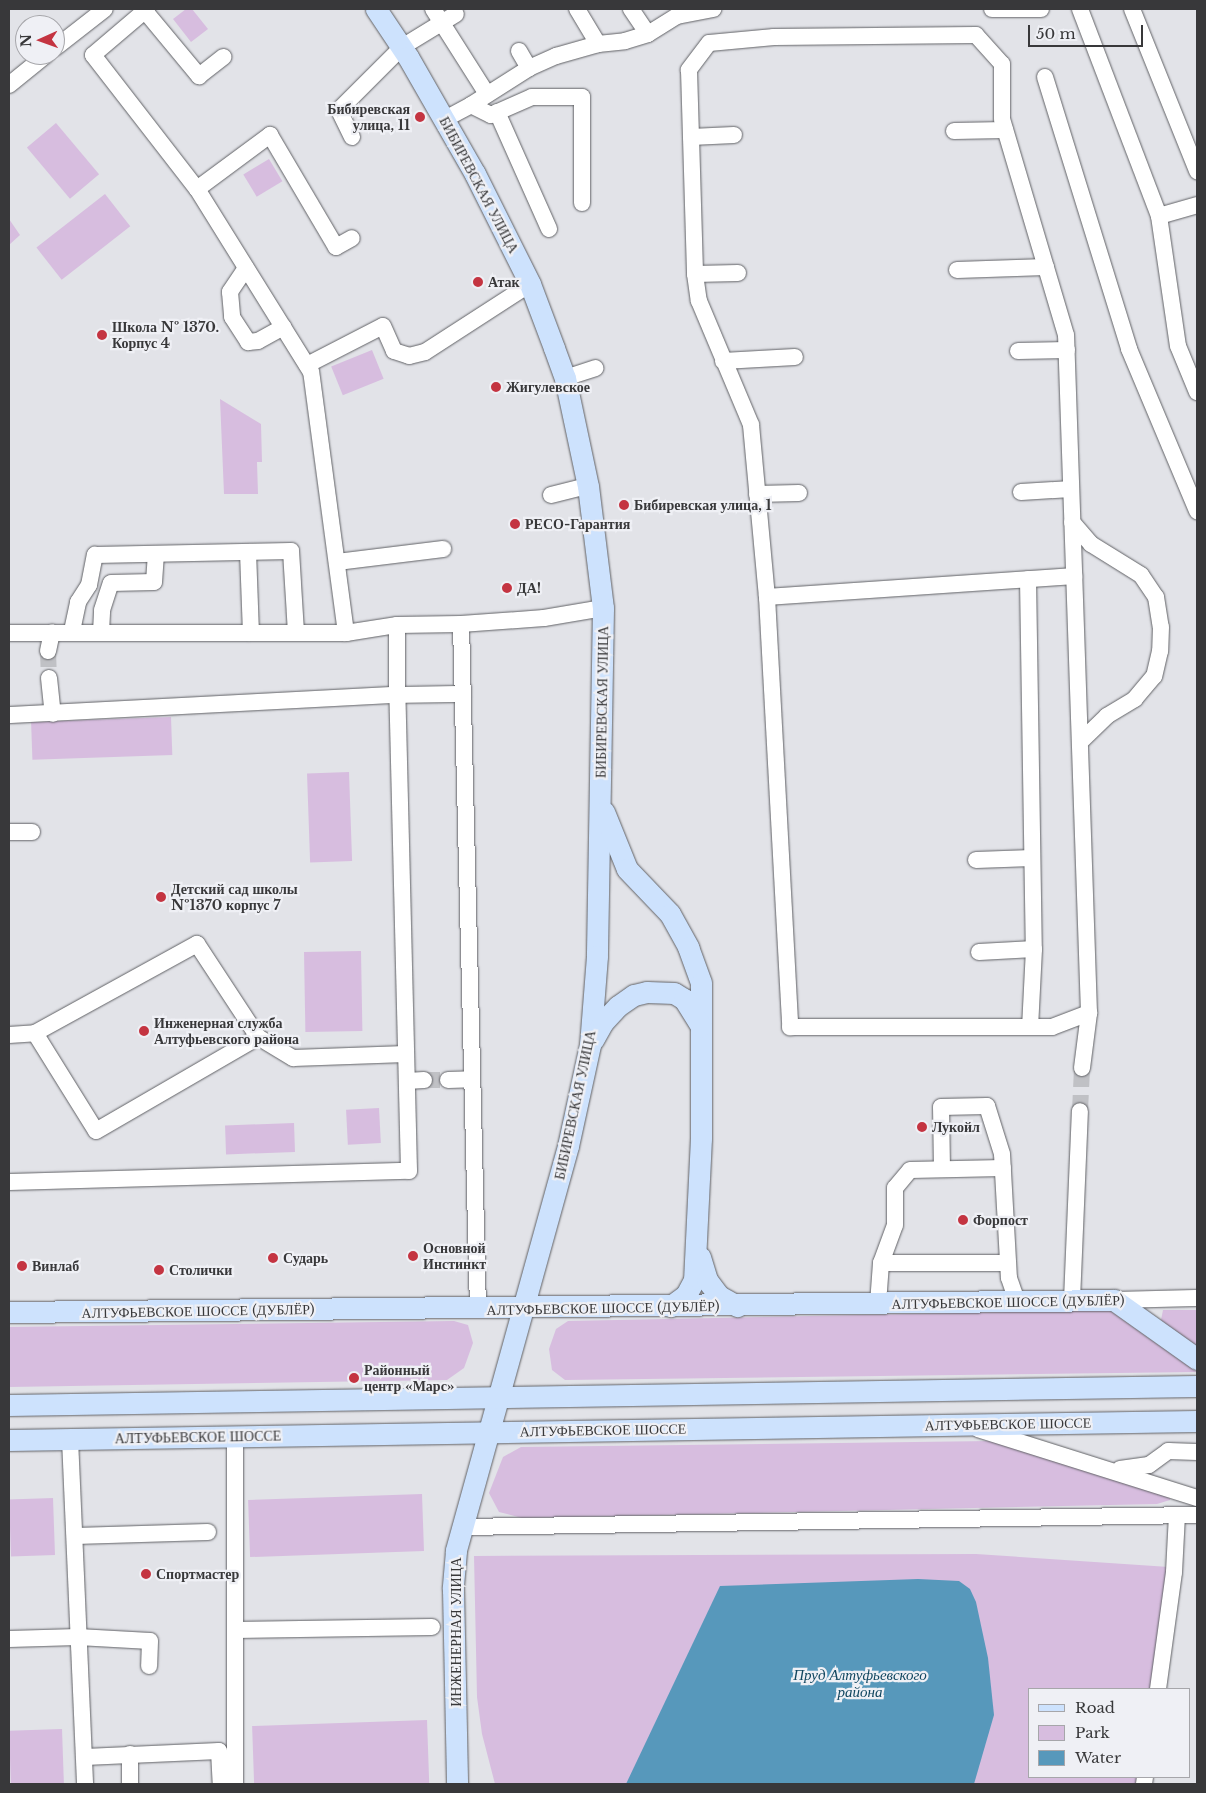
<!DOCTYPE html>
<html>
<head>
<meta charset="utf-8">
<style>
	body { margin:0 }
	#map { position:relative; width:1206px; height:1793px; overflow:hidden; background:#e2e3e8; font-family:"Libre Baskerville",serif }
	div>[style] { position:absolute }
	[style*='--x'] { left:calc(var(--x)*1px); top:calc(var(--y)*1px); width:calc(var(--w)*1px); rotate:calc(var(--a)*1deg) }
	.green>* { inset:0; background:#d7bddf; transform-origin:0 0 }
	.water>* { inset:0; background:#5798bb }
	.minor-tunnel>* { height:16px; margin-top:-8px; transform-origin:0; background:repeating-linear-gradient(90deg,#c0c1c5 0 16px,transparent 0 24px) }
	.roads { filter:drop-shadow(0 0 1px #606165) drop-shadow(0 0 1px #606165) }
	.minor>* { height:16px; margin:-8px; padding:0 8px; transform-origin:8px; border-radius:8px; background:#fff }
	.major>* { height:21px; margin:-10.5px; padding:0 10.5px; transform-origin:10.5px; border-radius:10.5px; background:#cde2fd }
	.dots>* { width:14px; height:14px; translate:-50% -50%; box-sizing:border-box; border:2px solid #eff0f5; border-radius:50% }
	span { translate:-50% -50%; white-space:nowrap; text-align:center; line-height:1.15; -webkit-text-stroke:4.5px #eff0f5; paint-order:stroke }
	.poi-label { font-size:14px; color:#38383a; font-weight:700 }
	.right { translate:-100% -50%; text-align:right }
	.left { translate:0 -50%; text-align:left }
	.street-label { font-size:14px; color:#38383a }
	.water-label { font-size:15px; color:#124760; font-style:italic }
	.frame { position:absolute; inset:0; border:10px solid #38383a; pointer-events:none }
	.legend { position:absolute; left:1028px; top:1688px; width:162px; height:90px; box-sizing:border-box; background:#eff0f5; border:1px solid #a6a6aa; margin:0; padding:6px 9px; list-style:none; font-size:15px; color:#38383a }
	.legend li { display:flex; align-items:center; gap:10px; height:25px }
	.legend b { width:25px; border:1px solid #a6a6aa }
	.north { position:absolute; left:15px; top:15px; width:50px; height:50px; box-sizing:border-box; background:#eff0f5; border:1px solid #a6a6aa; border-radius:50%; rotate:268deg; font-size:14px; font-weight:700; line-height:20px; text-align:center; color:#38383a }
	.north::after { content:''; display:block; margin:auto; width:18px; height:22px; background:#c43441; clip-path:polygon(50% 0,100% 100%,50% 72%,0 100%) }
	.scale { position:absolute; left:1028px; top:25px; width:115px; height:22px; box-sizing:border-box; border:2px solid #38383a; border-top:0; padding-left:6px; font-size:15px; line-height:18px; white-space:nowrap; color:#38383a; -webkit-text-stroke:4px #eff0f5; paint-order:stroke }
</style>
</head>
<body>
<div id="map">
	<div class="green">
		<i style="clip-path:polygon(186px 9px,192px 9px,208px 29px,191px 42px,173px 19px)"></i>
		<i style="left:56px;top:123px;width:67px;height:38px;rotate:50deg"></i>
		<i style="left:269px;top:159px;width:26px;height:30px;rotate:59deg"></i>
		<i style="left:105px;top:194px;width:41px;height:87px;rotate:52deg"></i>
		<i style="clip-path:polygon(9px 219px,20px 235px,9px 245px)"></i>
		<i style="left:372px;top:350px;width:31px;height:44px;rotate:68deg"></i>
		<i style="clip-path:polygon(220px 399px,261px 424px,262px 462px,257px 462px,258px 494px,224px 494px)"></i>
		<i style="left:171px;top:717px;width:38px;height:140px;rotate:88deg"></i>
		<i style="left:349px;top:772px;width:89px;height:42px;rotate:88deg"></i>
		<i style="left:361px;top:951px;width:80px;height:57px;rotate:89deg"></i>
		<i style="left:379px;top:1108px;width:35px;height:33px;rotate:87deg"></i>
		<i style="left:294px;top:1123px;width:29px;height:69px;rotate:88deg"></i>
		<i style="clip-path:polygon(1109px 1310px,1197px 1372px,565px 1380px,552px 1370px,549px 1349px,556px 1329px,568px 1321px)"></i>
		<i style="clip-path:polygon(1163px 1310px,1197px 1310px,1197px 1350px,1161px 1320px)"></i>
		<i style="clip-path:polygon(454px 1321px,468px 1325px,473px 1343px,464px 1368px,447px 1380px,9px 1387px,9px 1327px)"></i>
		<i style="clip-path:polygon(991px 1441px,1170px 1497px,1170px 1500px,1157px 1504px,522px 1518px,499px 1512px,489px 1493px,503px 1457px,521px 1447px)"></i>
		<i style="left:422px;top:1494px;width:57px;height:174px;rotate:88deg"></i>
		<i style="left:53px;top:1498px;width:57px;height:44px;rotate:88deg"></i>
		<i style="clip-path:polygon(976px 1554px,1169px 1567px,1150px 1689px,1030px 1689px,1030px 1777px,1137px 1777px,1136px 1784px,495px 1784px,482px 1734px,477px 1697px,474px 1556px)"></i>
		<i style="left:427px;top:1720px;width:63px;height:175px;rotate:88deg"></i>
		<i style="left:62px;top:1729px;width:55px;height:53px;rotate:88deg"></i>
	</div>
	<div class="water">
		<i style="clip-path:polygon(918px 1579px,959px 1581px,970px 1589px,976px 1602px,988px 1658px,994px 1715px,974px 1784px,626px 1784px,720px 1586px)"></i>
	</div>
	<div class="minor-tunnel">
		<i style="--x:48;--y:651;--w:27;--a:88"></i>
		<i style="--x:424;--y:1080;--w:24;--a:0"></i>
		<i style="--x:1080;--y:1111;--w:43;--a:-87.3"></i>
	</div>
	<div class="roads">
		<div class="minor">
			<i style="--x:147;--y:9;--w:71;--a:139.6"></i>
			<i style="--x:93;--y:55;--w:170;--a:52.2"></i>
			<i style="--x:433;--y:9;--w:101;--a:57.6"></i>
			<i style="--x:577;--y:9;--w:41;--a:59"></i>
			<i style="--x:631;--y:9;--w:30;--a:56"></i>
			<i style="--x:992;--y:9;--w:49;--a:0"></i>
			<i style="--x:1080;--y:9;--w:222;--a:69.1"></i>
			<i style="--x:1159;--y:216;--w:131;--a:81.7"></i>
			<i style="--x:1178;--y:346;--w:50;--a:67.6"></i>
			<i style="--x:1132;--y:9;--w:175;--a:68.1"></i>
			<i style="--x:145;--y:11;--w:85;--a:50.3"></i>
			<i style="--x:199;--y:76;--w:31;--a:-38"></i>
			<i style="--x:55;--y:48;--w:63;--a:-38"></i>
			<i style="--x:519;--y:51;--w:20;--a:60"></i>
			<i style="--x:1045;--y:77;--w:285;--a:72.8"></i>
			<i style="--x:1129;--y:349;--w:176;--a:67.2"></i>
			<i style="--x:9;--y:85;--w:48;--a:-39"></i>
			<i style="--x:471;--y:105;--w:69;--a:-32.5"></i>
			<i style="--x:529;--y:68;--w:30;--a:-24"></i>
			<i style="--x:556;--y:56;--w:44;--a:-15.9"></i>
			<i style="--x:598;--y:44;--w:27;--a:-6"></i>
			<i style="--x:625;--y:41;--w:24;--a:-17"></i>
			<i style="--x:648;--y:34;--w:34;--a:-32"></i>
			<i style="--x:677;--y:16;--w:37;--a:-11"></i>
			<i style="--x:497;--y:112;--w:128;--a:66"></i>
			<i style="--x:445;--y:119;--w:30;--a:-28"></i>
			<i style="--x:471;--y:105;--w:22;--a:27"></i>
			<i style="--x:491;--y:115;--w:45;--a:-23.7"></i>
			<i style="--x:532;--y:97;--w:50;--a:0"></i>
			<i style="--x:582;--y:97;--w:106;--a:90"></i>
			<i style="--x:954;--y:131;--w:51;--a:-1.1"></i>
			<i style="--x:352;--y:137;--w:30;--a:-116"></i>
			<i style="--x:339;--y:110;--w:89;--a:-45"></i>
			<i style="--x:402;--y:47;--w:63;--a:-31.4"></i>
			<i style="--x:691;--y:137;--w:43;--a:-2.7"></i>
			<i style="--x:1159;--y:216;--w:40;--a:-16"></i>
			<i style="--x:246;--y:268;--w:29;--a:124"></i>
			<i style="--x:230;--y:292;--w:25;--a:85"></i>
			<i style="--x:232;--y:317;--w:30;--a:57"></i>
			<i style="--x:248;--y:342;--w:10;--a:-6"></i>
			<i style="--x:258;--y:341;--w:29;--a:-29"></i>
			<i style="--x:957;--y:270;--w:89;--a:-1.9"></i>
			<i style="--x:695;--y:274;--w:43;--a:-1.3"></i>
			<i style="--x:1018;--y:351;--w:49;--a:-1.2"></i>
			<i style="--x:723;--y:361;--w:72;--a:-3.2"></i>
			<i style="--x:307;--y:365;--w:85;--a:-27.2"></i>
			<i style="--x:383;--y:326;--w:27;--a:66"></i>
			<i style="--x:394;--y:351;--w:16;--a:18"></i>
			<i style="--x:409;--y:356;--w:16;--a:-14"></i>
			<i style="--x:425;--y:352;--w:125;--a:-32.9"></i>
			<i style="--x:565;--y:378;--w:32;--a:-18"></i>
			<i style="--x:1021;--y:492;--w:50;--a:-3.4"></i>
			<i style="--x:757;--y:494;--w:42;--a:-1.4"></i>
			<i style="--x:551;--y:495;--w:38;--a:-14"></i>
			<i style="--x:1072;--y:522;--w:29;--a:49"></i>
			<i style="--x:1091;--y:544;--w:59;--a:31.8"></i>
			<i style="--x:1141;--y:575;--w:27;--a:56"></i>
			<i style="--x:1156;--y:597;--w:30;--a:81"></i>
			<i style="--x:1161;--y:627;--w:24;--a:92"></i>
			<i style="--x:1160;--y:651;--w:26;--a:103"></i>
			<i style="--x:1154;--y:676;--w:30;--a:130"></i>
			<i style="--x:1135;--y:699;--w:33;--a:149"></i>
			<i style="--x:1107;--y:716;--w:37;--a:136"></i>
			<i style="--x:248;--y:552;--w:81;--a:87.9"></i>
			<i style="--x:337;--y:562;--w:107;--a:-7"></i>
			<i style="--x:1028;--y:579;--w:370;--a:89.1"></i>
			<i style="--x:1034;--y:949;--w:78;--a:92.9"></i>
			<i style="--x:767;--y:597;--w:308;--a:-3.9"></i>
			<i style="--x:461;--y:624;--w:685;--a:88.58"></i>
			<i style="--x:72;--y:631;--w:30;--a:-78"></i>
			<i style="--x:78;--y:602;--w:20;--a:-57"></i>
			<i style="--x:89;--y:585;--w:31;--a:-79"></i>
			<i style="--x:95;--y:555;--w:196;--a:-1.2"></i>
			<i style="--x:291;--y:551;--w:82;--a:86.5"></i>
			<i style="--x:101;--y:632;--w:22;--a:-87"></i>
			<i style="--x:102;--y:610;--w:28;--a:-72"></i>
			<i style="--x:111;--y:583;--w:43;--a:-1.3"></i>
			<i style="--x:154;--y:582;--w:28;--a:-86"></i>
			<i style="--x:9;--y:633;--w:337;--a:0"></i>
			<i style="--x:346;--y:633;--w:52;--a:-8.9"></i>
			<i style="--x:397;--y:625;--w:64;--a:-0.9"></i>
			<i style="--x:461;--y:624;--w:83;--a:-4.1"></i>
			<i style="--x:544;--y:618;--w:60;--a:-9.6"></i>
			<i style="--x:346;--y:633;--w:263;--a:-97.6"></i>
			<i style="--x:311;--y:372;--w:216;--a:-121.9"></i>
			<i style="--x:197;--y:189;--w:91;--a:-36.5"></i>
			<i style="--x:270;--y:135;--w:130;--a:59.5"></i>
			<i style="--x:336;--y:247;--w:18;--a:-29"></i>
			<i style="--x:48;--y:651;--w:19;--a:-78"></i>
			<i style="--x:49;--y:678;--w:36;--a:84"></i>
			<i style="--x:9;--y:715;--w:389;--a:-3"></i>
			<i style="--x:397;--y:695;--w:70;--a:-90"></i>
			<i style="--x:9;--y:832;--w:23;--a:0"></i>
			<i style="--x:976;--y:860;--w:56;--a:-2"></i>
			<i style="--x:979;--y:952;--w:55;--a:-3.1"></i>
			<i style="--x:35;--y:1033;--w:115;--a:58.1"></i>
			<i style="--x:96;--y:1131;--w:187;--a:-30.1"></i>
			<i style="--x:258;--y:1037;--w:41;--a:31"></i>
			<i style="--x:293;--y:1058;--w:113;--a:-2"></i>
			<i style="--x:9;--y:1035;--w:26;--a:-4"></i>
			<i style="--x:35;--y:1033;--w:185;--a:-28.8"></i>
			<i style="--x:197;--y:944;--w:111;--a:56.7"></i>
			<i style="--x:1082;--y:1068;--w:55;--a:-82.7"></i>
			<i style="--x:1089;--y:1013;--w:678;--a:-91.94"></i>
			<i style="--x:1066;--y:335;--w:225;--a:-106.5"></i>
			<i style="--x:1002;--y:119;--w:55;--a:-90"></i>
			<i style="--x:1002;--y:64;--w:39;--a:-132"></i>
			<i style="--x:976;--y:35;--w:202;--a:179.4"></i>
			<i style="--x:774;--y:37;--w:65;--a:174.7"></i>
			<i style="--x:709;--y:43;--w:34;--a:127"></i>
			<i style="--x:689;--y:70;--w:204;--a:88.3"></i>
			<i style="--x:695;--y:274;--w:27;--a:82"></i>
			<i style="--x:699;--y:301;--w:134;--a:67.2"></i>
			<i style="--x:751;--y:425;--w:173;--a:84.7"></i>
			<i style="--x:767;--y:597;--w:431;--a:86.9"></i>
			<i style="--x:790;--y:1027;--w:262;--a:0"></i>
			<i style="--x:1052;--y:1027;--w:40;--a:-21"></i>
			<i style="--x:448;--y:1080;--w:24;--a:-2"></i>
			<i style="--x:407;--y:1081;--w:17;--a:-3"></i>
			<i style="--x:942;--y:1169;--w:62;--a:-90.9"></i>
			<i style="--x:941;--y:1107;--w:46;--a:-1.2"></i>
			<i style="--x:987;--y:1106;--w:50;--a:72.6"></i>
			<i style="--x:1002;--y:1154;--w:124;--a:86.8"></i>
			<i style="--x:1009;--y:1278;--w:24;--a:71"></i>
			<i style="--x:9;--y:1182;--w:400;--a:-1.6"></i>
			<i style="--x:409;--y:1171;--w:476;--a:-91.4"></i>
			<i style="--x:397;--y:695;--w:66;--a:-0.9"></i>
			<i style="--x:881;--y:1263;--w:127;--a:0"></i>
			<i style="--x:1072;--y:1300;--w:189;--a:-87.6"></i>
			<i style="--x:1114;--y:1300;--w:83;--a:-1.4"></i>
			<i style="--x:878;--y:1304;--w:41;--a:-85.8"></i>
			<i style="--x:881;--y:1263;--w:40;--a:-69.8"></i>
			<i style="--x:895;--y:1225;--w:37;--a:-90"></i>
			<i style="--x:895;--y:1188;--w:23;--a:-50"></i>
			<i style="--x:910;--y:1170;--w:93;--a:-1.2"></i>
			<i style="--x:978;--y:1429;--w:230;--a:17.5"></i>
			<i style="--x:235;--y:1436;--w:348;--a:90"></i>
			<i style="--x:70;--y:1439;--w:345;--a:87.5"></i>
			<i style="--x:1120;--y:1469;--w:29;--a:-8"></i>
			<i style="--x:1149;--y:1465;--w:24;--a:-36"></i>
			<i style="--x:1168;--y:1451;--w:29;--a:2"></i>
			<i style="--x:463;--y:1527;--w:734;--a:-0.94"></i>
			<i style="--x:75;--y:1536;--w:133;--a:-1.7"></i>
			<i style="--x:235;--y:1630;--w:197;--a:-0.9"></i>
			<i style="--x:9;--y:1639;--w:69;--a:-1.7"></i>
			<i style="--x:78;--y:1637;--w:72;--a:3.2"></i>
			<i style="--x:150;--y:1641;--w:25;--a:92"></i>
			<i style="--x:1158;--y:1689;--w:118;--a:-82.2"></i>
			<i style="--x:1174;--y:1572;--w:57;--a:-87"></i>
			<i style="--x:85;--y:1757;--w:134;--a:-2.6"></i>
			<i style="--x:219;--y:1751;--w:33;--a:87"></i>
			<i style="--x:130;--y:1784;--w:30;--a:-90"></i>
			<i style="--x:1144;--y:1784;--w:7;--a:-82"></i>
		</div>
		<div class="major">
			<i style="--x:376;--y:9;--w:58;--a:56.3"></i>
			<i style="--x:408;--y:57;--w:135;--a:60.2"></i>
			<i style="--x:475;--y:174;--w:123;--a:63.4"></i>
			<i style="--x:530;--y:284;--w:68;--a:69.4"></i>
			<i style="--x:554;--y:348;--w:32;--a:70"></i>
			<i style="--x:565;--y:378;--w:110;--a:78"></i>
			<i style="--x:588;--y:486;--w:123;--a:83"></i>
			<i style="--x:603;--y:608;--w:348;--a:91"></i>
			<i style="--x:597;--y:956;--w:89;--a:94.5"></i>
			<i style="--x:590;--y:1045;--w:103;--a:102.3"></i>
			<i style="--x:568;--y:1146;--w:420;--a:105.5"></i>
			<i style="--x:456;--y:1551;--w:38;--a:95"></i>
			<i style="--x:453;--y:1589;--w:195;--a:88.8"></i>
			<i style="--x:604;--y:812;--w:61;--a:68"></i>
			<i style="--x:627;--y:869;--w:62;--a:46.3"></i>
			<i style="--x:670;--y:914;--w:38;--a:61"></i>
			<i style="--x:688;--y:947;--w:38;--a:70"></i>
			<i style="--x:701;--y:983;--w:155;--a:90"></i>
			<i style="--x:701;--y:1138;--w:142;--a:92.8"></i>
			<i style="--x:694;--y:1280;--w:17;--a:118"></i>
			<i style="--x:686;--y:1295;--w:19;--a:144"></i>
			<i style="--x:593;--y:1040;--w:21;--a:-61"></i>
			<i style="--x:603;--y:1022;--w:22;--a:-47"></i>
			<i style="--x:618;--y:1006;--w:19;--a:-35"></i>
			<i style="--x:634;--y:995;--w:13;--a:-13"></i>
			<i style="--x:647;--y:992;--w:27;--a:2"></i>
			<i style="--x:674;--y:993;--w:12;--a:31"></i>
			<i style="--x:684;--y:999;--w:32;--a:58"></i>
			<i style="--x:700;--y:1257;--w:24;--a:73"></i>
			<i style="--x:707;--y:1280;--w:20;--a:53"></i>
			<i style="--x:719;--y:1296;--w:21;--a:29"></i>
			<i style="--x:9;--y:1312;--w:1105;--a:-0.62"></i>
			<i style="--x:1114;--y:1300;--w:102;--a:35.4"></i>
			<i style="--x:9;--y:1405;--w:1188;--a:-0.92"></i>
			<i style="--x:9;--y:1440;--w:1188;--a:-0.92"></i>
		</div>
	</div>
	<div class="dots">
		<i style="left:420px;top:117px;background:#c43441"></i>
		<i style="left:478px;top:282px;background:#c43441"></i>
		<i style="left:102px;top:335px;background:#c43441"></i>
		<i style="left:496px;top:387px;background:#c43441"></i>
		<i style="left:624px;top:505px;background:#c43441"></i>
		<i style="left:515px;top:524px;background:#c43441"></i>
		<i style="left:507px;top:588px;background:#c43441"></i>
		<i style="left:161px;top:897px;background:#c43441"></i>
		<i style="left:144px;top:1031px;background:#c43441"></i>
		<i style="left:922px;top:1127px;background:#c43441"></i>
		<i style="left:963px;top:1220px;background:#c43441"></i>
		<i style="left:413px;top:1256px;background:#c43441"></i>
		<i style="left:273px;top:1258px;background:#c43441"></i>
		<i style="left:22px;top:1266px;background:#c43441"></i>
		<i style="left:159px;top:1270px;background:#c43441"></i>
		<i style="left:354px;top:1378px;background:#c43441"></i>
		<i style="left:146px;top:1574px;background:#c43441"></i>
	</div>
	<div class="poi-label">
		<span class="right" style="left:410px;top:117px">Бибиревская<br>улица, 11</span>
		<span class="left" style="left:488px;top:282px">Атак</span>
		<span class="left" style="left:112px;top:335px">Школа № 1370.<br>Корпус 4</span>
		<span class="left" style="left:506px;top:387px">Жигулевское</span>
		<span class="left" style="left:634px;top:505px">Бибиревская улица, 1</span>
		<span class="left" style="left:525px;top:524px">РЕСО-Гарантия</span>
		<span class="left" style="left:517px;top:588px">ДА!</span>
		<span class="left" style="left:171px;top:897px">Детский сад школы<br>№1370 корпус 7</span>
		<span class="left" style="left:154px;top:1031px">Инженерная служба<br>Алтуфьевского района</span>
		<span class="left" style="left:932px;top:1127px">Лукойл</span>
		<span class="left" style="left:973px;top:1220px">Форпост</span>
		<span class="left" style="left:423px;top:1256px">Основной<br>Инстинкт</span>
		<span class="left" style="left:283px;top:1258px">Сударь</span>
		<span class="left" style="left:32px;top:1266px">Винлаб</span>
		<span class="left" style="left:169px;top:1270px">Столички</span>
		<span class="left" style="left:364px;top:1378px">Районный<br>центр «Марс»</span>
		<span class="left" style="left:156px;top:1574px">Спортмастер</span>
	</div>
	<div class="street-label">
		<span style="left:479px;top:185px;rotate:62deg">БИБИРЕВСКАЯ УЛИЦА</span>
		<span style="left:602px;top:702px;rotate:-89deg">БИБИРЕВСКАЯ УЛИЦА</span>
		<span style="left:575px;top:1105px;rotate:-78deg">БИБИРЕВСКАЯ УЛИЦА</span>
		<span style="left:1008px;top:1302px;rotate:-1deg">АЛТУФЬЕВСКОЕ ШОССЕ (ДУБЛЁР)</span>
		<span style="left:603px;top:1308px;rotate:-1deg">АЛТУФЬЕВСКОЕ ШОССЕ (ДУБЛЁР)</span>
		<span style="left:198px;top:1311px;rotate:-1deg">АЛТУФЬЕВСКОЕ ШОССЕ (ДУБЛЁР)</span>
		<span style="left:1008px;top:1424px;rotate:-1deg">АЛТУФЬЕВСКОЕ ШОССЕ</span>
		<span style="left:603px;top:1430px;rotate:-1deg">АЛТУФЬЕВСКОЕ ШОССЕ</span>
		<span style="left:198px;top:1437px;rotate:-1deg">АЛТУФЬЕВСКОЕ ШОССЕ</span>
		<span style="left:456px;top:1632px;rotate:-90deg">ИНЖЕНЕРНАЯ УЛИЦА</span>
	</div>
	<div class="water-label">
		<span style="left:860px;top:1683px">Пруд Алтуфьевского<br>района</span>
	</div>
	<div class="frame"></div>
	<ul class="legend">
	<li><b style="height:6px;background:#cde2fd"></b>Road</li>
	<li><b style="height:14px;background:#d7bddf"></b>Park</li>
	<li><b style="height:14px;background:#5798bb"></b>Water</li>
	</ul>
	<div class="north">N</div>
	<div class="scale">50 m</div>
</div>
</body>
</html>
